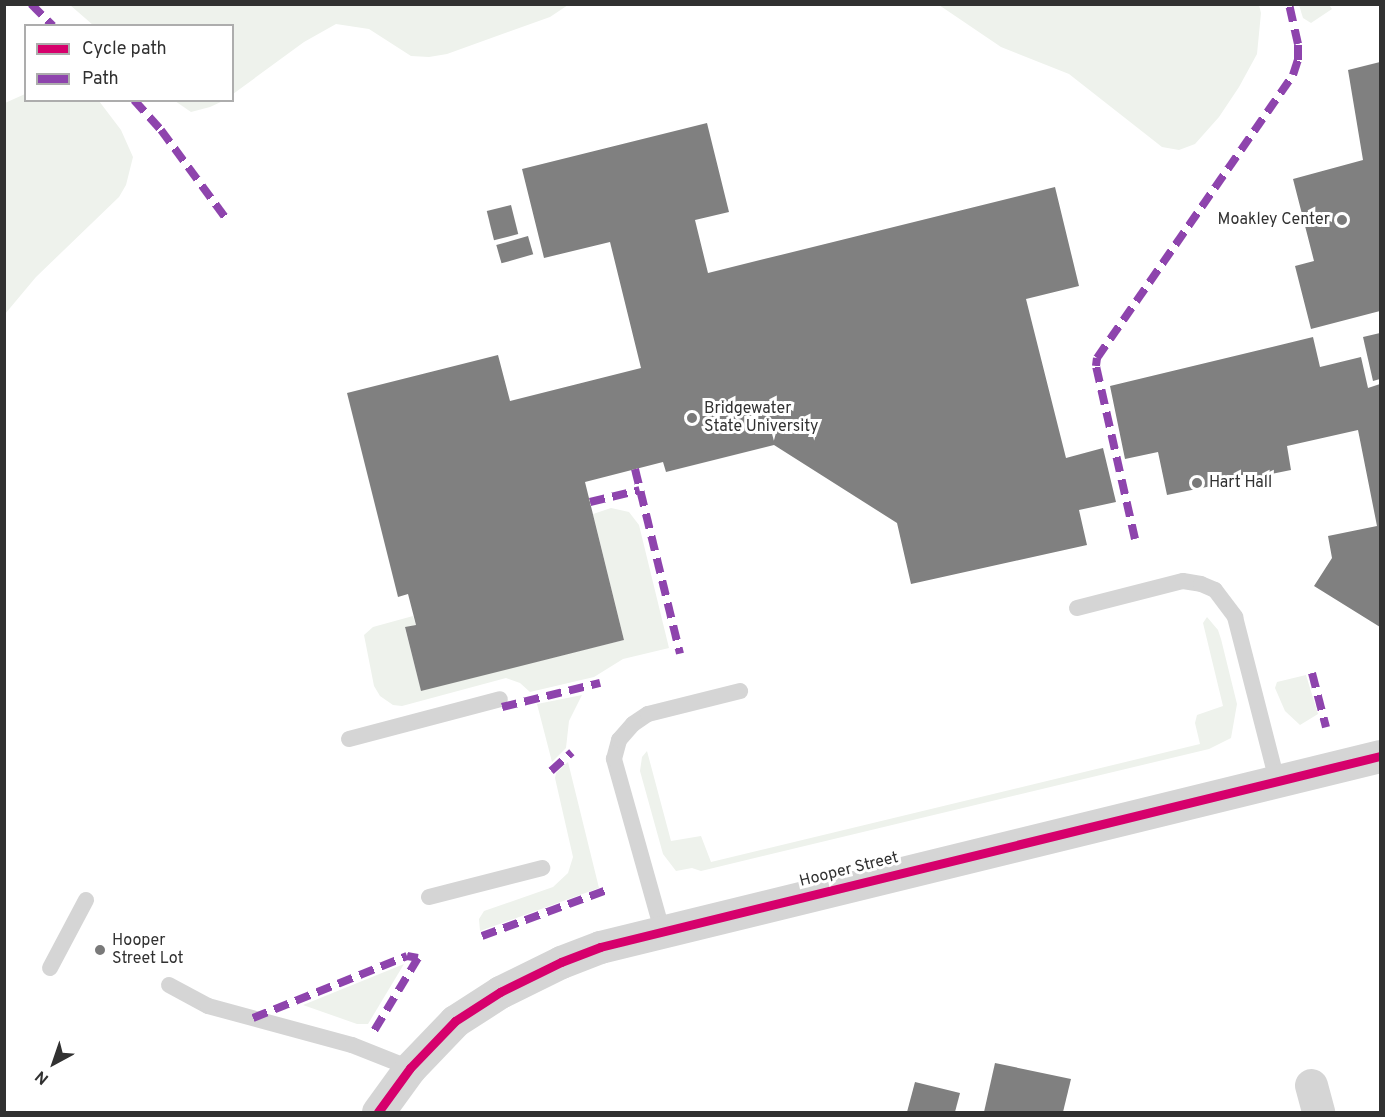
<!DOCTYPE html>
<html>
<head>
<meta charset="utf-8">
<style>
	body { margin:0 }
	#map { position:relative; width:1385px; height:1117px; overflow:hidden; background:#fff; font-family:Overpass,sans-serif }
	div>[style] { position:absolute }
	[style*='--x'] { left:calc(var(--x)*1px); top:calc(var(--y)*1px); width:calc(var(--w)*1px); rotate:calc(var(--a)*1deg) }
	.green>* { inset:0; background:#eef2ec }
	.building>* { inset:0; background:#808080; transform-origin:0 0 }
	.lane>* { height:16px; margin:-8px; padding:0 8px; transform-origin:8px; border-radius:8px; background:#d5d5d5 }
	.street>* { height:33px; margin:-16.5px; padding:0 16.5px; transform-origin:16.5px; border-radius:16.5px; background:#d5d5d5 }
	.quiet>* { height:8px; margin-top:-4px; transform-origin:0; background:repeating-linear-gradient(90deg,#8e44ad 0 15px,transparent 0 23px) }
	.cycleway>* { height:9px; margin:-4.5px; padding:0 4.5px; transform-origin:4.5px; border-radius:4.5px; background:#d6006c }
	.dots>* { width:16px; height:16px; translate:-50% -50%; box-sizing:border-box; border:3px solid #fff; border-radius:50% }
	span { translate:-50% -50%; white-space:nowrap; text-align:center; line-height:1.15; -webkit-text-stroke:6px #fff; paint-order:stroke }
	.poi-label { font-size:16px; color:#313131 }
	.right { translate:-100% -50%; text-align:right }
	.left { translate:0 -50%; text-align:left }
	.street-label { font-size:16px; color:#313131 }
	.frame { position:absolute; inset:0; border:6px solid #313131; pointer-events:none }
	.legend { position:absolute; left:24px; top:24px; width:210px; height:78px; box-sizing:border-box; background:#fff; border:2px solid #adadad; margin:0; padding:8px 10px; list-style:none; font-size:18px; color:#313131 }
	.legend li { display:flex; align-items:center; gap:12px; height:30px }
	.legend b { width:30px; border:2px solid #adadad }
	.north { position:absolute; left:24px; top:1033px; width:60px; height:60px; -webkit-text-stroke:4px #fff; paint-order:stroke; rotate:220deg; font-size:16px; font-weight:700; line-height:24px; text-align:center; color:#313131 }
	.north::after { content:''; display:block; margin:auto; width:21px; height:27px; background:#313131; clip-path:polygon(50% 0,100% 100%,50% 72%,0 100%) }
</style>
</head>
<body>
<div id="map">
	<div class="green">
		<i style="clip-path:polygon(70px 5px,568px 5px,550px 17px,447px 54px,429px 57px,411px 56px,369px 29px,336px 24px,304px 42px,233px 94px,232px 26px,93px 25px)"></i>
		<i style="clip-path:polygon(1259px 5px,1261px 13px,1257px 54px,1239px 87px,1219px 117px,1195px 144px,1179px 150px,1162px 147px,1069px 74px,1001px 47px,939px 5px)"></i>
		<i style="clip-path:polygon(1299px 5px,1329px 5px,1332px 9px,1311px 23px,1303px 18px)"></i>
		<i style="clip-path:polygon(25px 94px,26px 100px,99px 101px,121px 130px,133px 157px,126px 185px,119px 197px,36px 277px,5px 314px,5px 103px)"></i>
		<i style="clip-path:polygon(175px 101px,223px 101px,210px 107px,191px 112px)"></i>
		<i style="clip-path:polygon(611px 508px,629px 512px,639px 525px,669px 648px,623px 659px,594px 677px,530px 692px,520px 683px,506px 678px,402px 706px,393px 705px,380px 696px,374px 686px,364px 635px,373px 627px,413px 616px,416px 625px,405px 628px,421px 690px,624px 640px,593px 514px)"></i>
		<i style="clip-path:polygon(1207px 617px,1218px 630px,1221px 639px,1237px 704px,1231px 738px,1209px 749px,701px 871px,692px 868px,676px 871px,663px 854px,640px 771px,642px 757px,647px 751px,671px 841px,701px 836px,711px 862px,1200px 744px,1195px 723px,1197px 715px,1223px 706px,1203px 623px)"></i>
		<i style="clip-path:polygon(1306px 675px,1318px 714px,1300px 725px,1285px 711px,1275px 688px,1277px 682px)"></i>
		<i style="clip-path:polygon(582px 695px,569px 721px,566px 748px,552px 762px,537px 704px)"></i>
		<i style="clip-path:polygon(568px 762px,599px 888px,480px 931px,479px 919px,484px 911px,553px 887px,568px 873px,573px 857px,555px 778px,556px 773px)"></i>
		<i style="clip-path:polygon(404px 964px,368px 1024px,357px 1024px,303px 1005px)"></i>
	</div>
	<div class="building">
		<i style="clip-path:polygon(1380px 62px,1380px 311px,1311px 329px,1295px 266px,1314px 261px,1293px 179px,1363px 160px,1348px 70px)"></i>
		<i style="clip-path:polygon(707px 123px,729px 212px,695px 220px,708px 273px,1055px 187px,1079px 286px,1026px 299px,1066px 458px,1103px 448px,1116px 502px,1079px 510px,1087px 545px,911px 584px,897px 523px,774px 445px,666px 472px,663px 462px,585px 482px,624px 640px,421px 691px,405px 627px,416px 625px,408px 594px,398px 597px,347px 393px,498px 355px,510px 401px,641px 368px,610px 242px,544px 258px,522px 169px)"></i>
		<i style="left:511px;top:205px;width:30px;height:25px;rotate:76deg"></i>
		<i style="left:528px;top:236px;width:19px;height:33px;rotate:74deg"></i>
		<i style="clip-path:polygon(1380px 333px,1380px 379px,1373px 381px,1363px 337px)"></i>
		<i style="clip-path:polygon(1313px 337px,1320px 367px,1361px 357px,1368px 388px,1380px 384px,1380px 627px,1314px 586px,1332px 558px,1328px 536px,1377px 526px,1358px 430px,1287px 446px,1291px 470px,1167px 495px,1158px 452px,1125px 459px,1110px 386px)"></i>
		<i style="clip-path:polygon(995px 1063px,1071px 1079px,1063px 1112px,984px 1112px)"></i>
		<i style="clip-path:polygon(915px 1082px,960px 1093px,955px 1112px,907px 1112px)"></i>
	</div>
	<div class="lane">
		<i style="--x:1077;--y:608;--w:109;--a:-14.3"></i>
		<i style="--x:1183;--y:581;--w:18;--a:9"></i>
		<i style="--x:1201;--y:584;--w:15;--a:23"></i>
		<i style="--x:1215;--y:590;--w:34;--a:53"></i>
		<i style="--x:1235;--y:617;--w:169;--a:75.6"></i>
		<i style="--x:349;--y:739;--w:156;--a:-14.8"></i>
		<i style="--x:429;--y:897;--w:117;--a:-14.4"></i>
		<i style="--x:662;--y:930;--w:178;--a:-105.7"></i>
		<i style="--x:614;--y:759;--w:20;--a:-75"></i>
		<i style="--x:619;--y:740;--w:21;--a:-49"></i>
		<i style="--x:633;--y:724;--w:18;--a:-34"></i>
		<i style="--x:648;--y:714;--w:95;--a:-14"></i>
		<i style="--x:50;--y:968;--w:77;--a:-62.1"></i>
		<i style="--x:169;--y:985;--w:44;--a:28.3"></i>
		<i style="--x:208;--y:1006;--w:149;--a:15.2"></i>
		<i style="--x:352;--y:1045;--w:62;--a:21.6"></i>
	</div>
	<div class="street">
		<i style="--x:1311;--y:1085;--w:28;--a:75"></i>
		<i style="--x:378;--y:1112;--w:54;--a:-54"></i>
		<i style="--x:410;--y:1068;--w:65;--a:-46.2"></i>
		<i style="--x:455;--y:1021;--w:54;--a:-32.8"></i>
		<i style="--x:500;--y:992;--w:68;--a:-26.2"></i>
		<i style="--x:561;--y:962;--w:42;--a:-21"></i>
		<i style="--x:600;--y:947;--w:803;--a:-13.76"></i>
	</div>
	<div class="quiet">
		<i style="--x:31;--y:4;--w:31;--a:45"></i>
		<i style="--x:134;--y:100;--w:40;--a:48"></i>
		<i style="--x:161;--y:130;--w:108;--a:53.7"></i>
		<i style="--x:635;--y:469;--w:190;--a:76.3"></i>
		<i style="--x:590;--y:502;--w:51;--a:-13.5"></i>
		<i style="--x:1135;--y:539;--w:177;--a:-102.7"></i>
		<i style="--x:1096;--y:366;--w:8;--a:-83"></i>
		<i style="--x:1097;--y:358;--w:344;--a:-55.3"></i>
		<i style="--x:1293;--y:75;--w:16;--a:-72"></i>
		<i style="--x:1298;--y:60;--w:16;--a:-90"></i>
		<i style="--x:1298;--y:44;--w:41;--a:-102.7"></i>
		<i style="--x:1312;--y:673;--w:56;--a:75.5"></i>
		<i style="--x:502;--y:707;--w:101;--a:-13.8"></i>
		<i style="--x:551;--y:771;--w:28;--a:-42"></i>
		<i style="--x:482;--y:936;--w:133;--a:-20.2"></i>
		<i style="--x:253;--y:1018;--w:166;--a:-21.9"></i>
		<i style="--x:407;--y:956;--w:11;--a:10"></i>
		<i style="--x:418;--y:958;--w:85;--a:121.1"></i>
	</div>
	<div class="cycleway">
		<i style="--x:378;--y:1112;--w:54;--a:-54"></i>
		<i style="--x:410;--y:1068;--w:65;--a:-46.2"></i>
		<i style="--x:455;--y:1021;--w:54;--a:-32.8"></i>
		<i style="--x:500;--y:992;--w:68;--a:-26.2"></i>
		<i style="--x:561;--y:962;--w:42;--a:-21"></i>
		<i style="--x:600;--y:947;--w:803;--a:-13.76"></i>
	</div>
	<div class="dots">
		<i style="left:1342px;top:220px;background:#797979"></i>
		<i style="left:692px;top:418px;background:#797979"></i>
		<i style="left:1197px;top:483px;background:#797979"></i>
		<i style="left:100px;top:950px;background:#797979"></i>
	</div>
	<div class="poi-label">
		<span class="right" style="left:1330px;top:220px">Moakley Center</span>
		<span class="left" style="left:704px;top:418px">Bridgewater<br>State University</span>
		<span class="left" style="left:1209px;top:483px">Hart Hall</span>
		<span class="left" style="left:112px;top:950px">Hooper<br>Street Lot</span>
	</div>
	<div class="street-label">
		<span style="left:849px;top:870px;rotate:-14deg">Hooper Street</span>
	</div>
	<div class="frame"></div>
	<ul class="legend">
	<li><b style="height:8px;background:#d6006c"></b>Cycle path</li>
	<li><b style="height:8px;background:#8e44ad"></b>Path</li>
	</ul>
	<div class="north">N</div>
</div>
</body>
</html>
